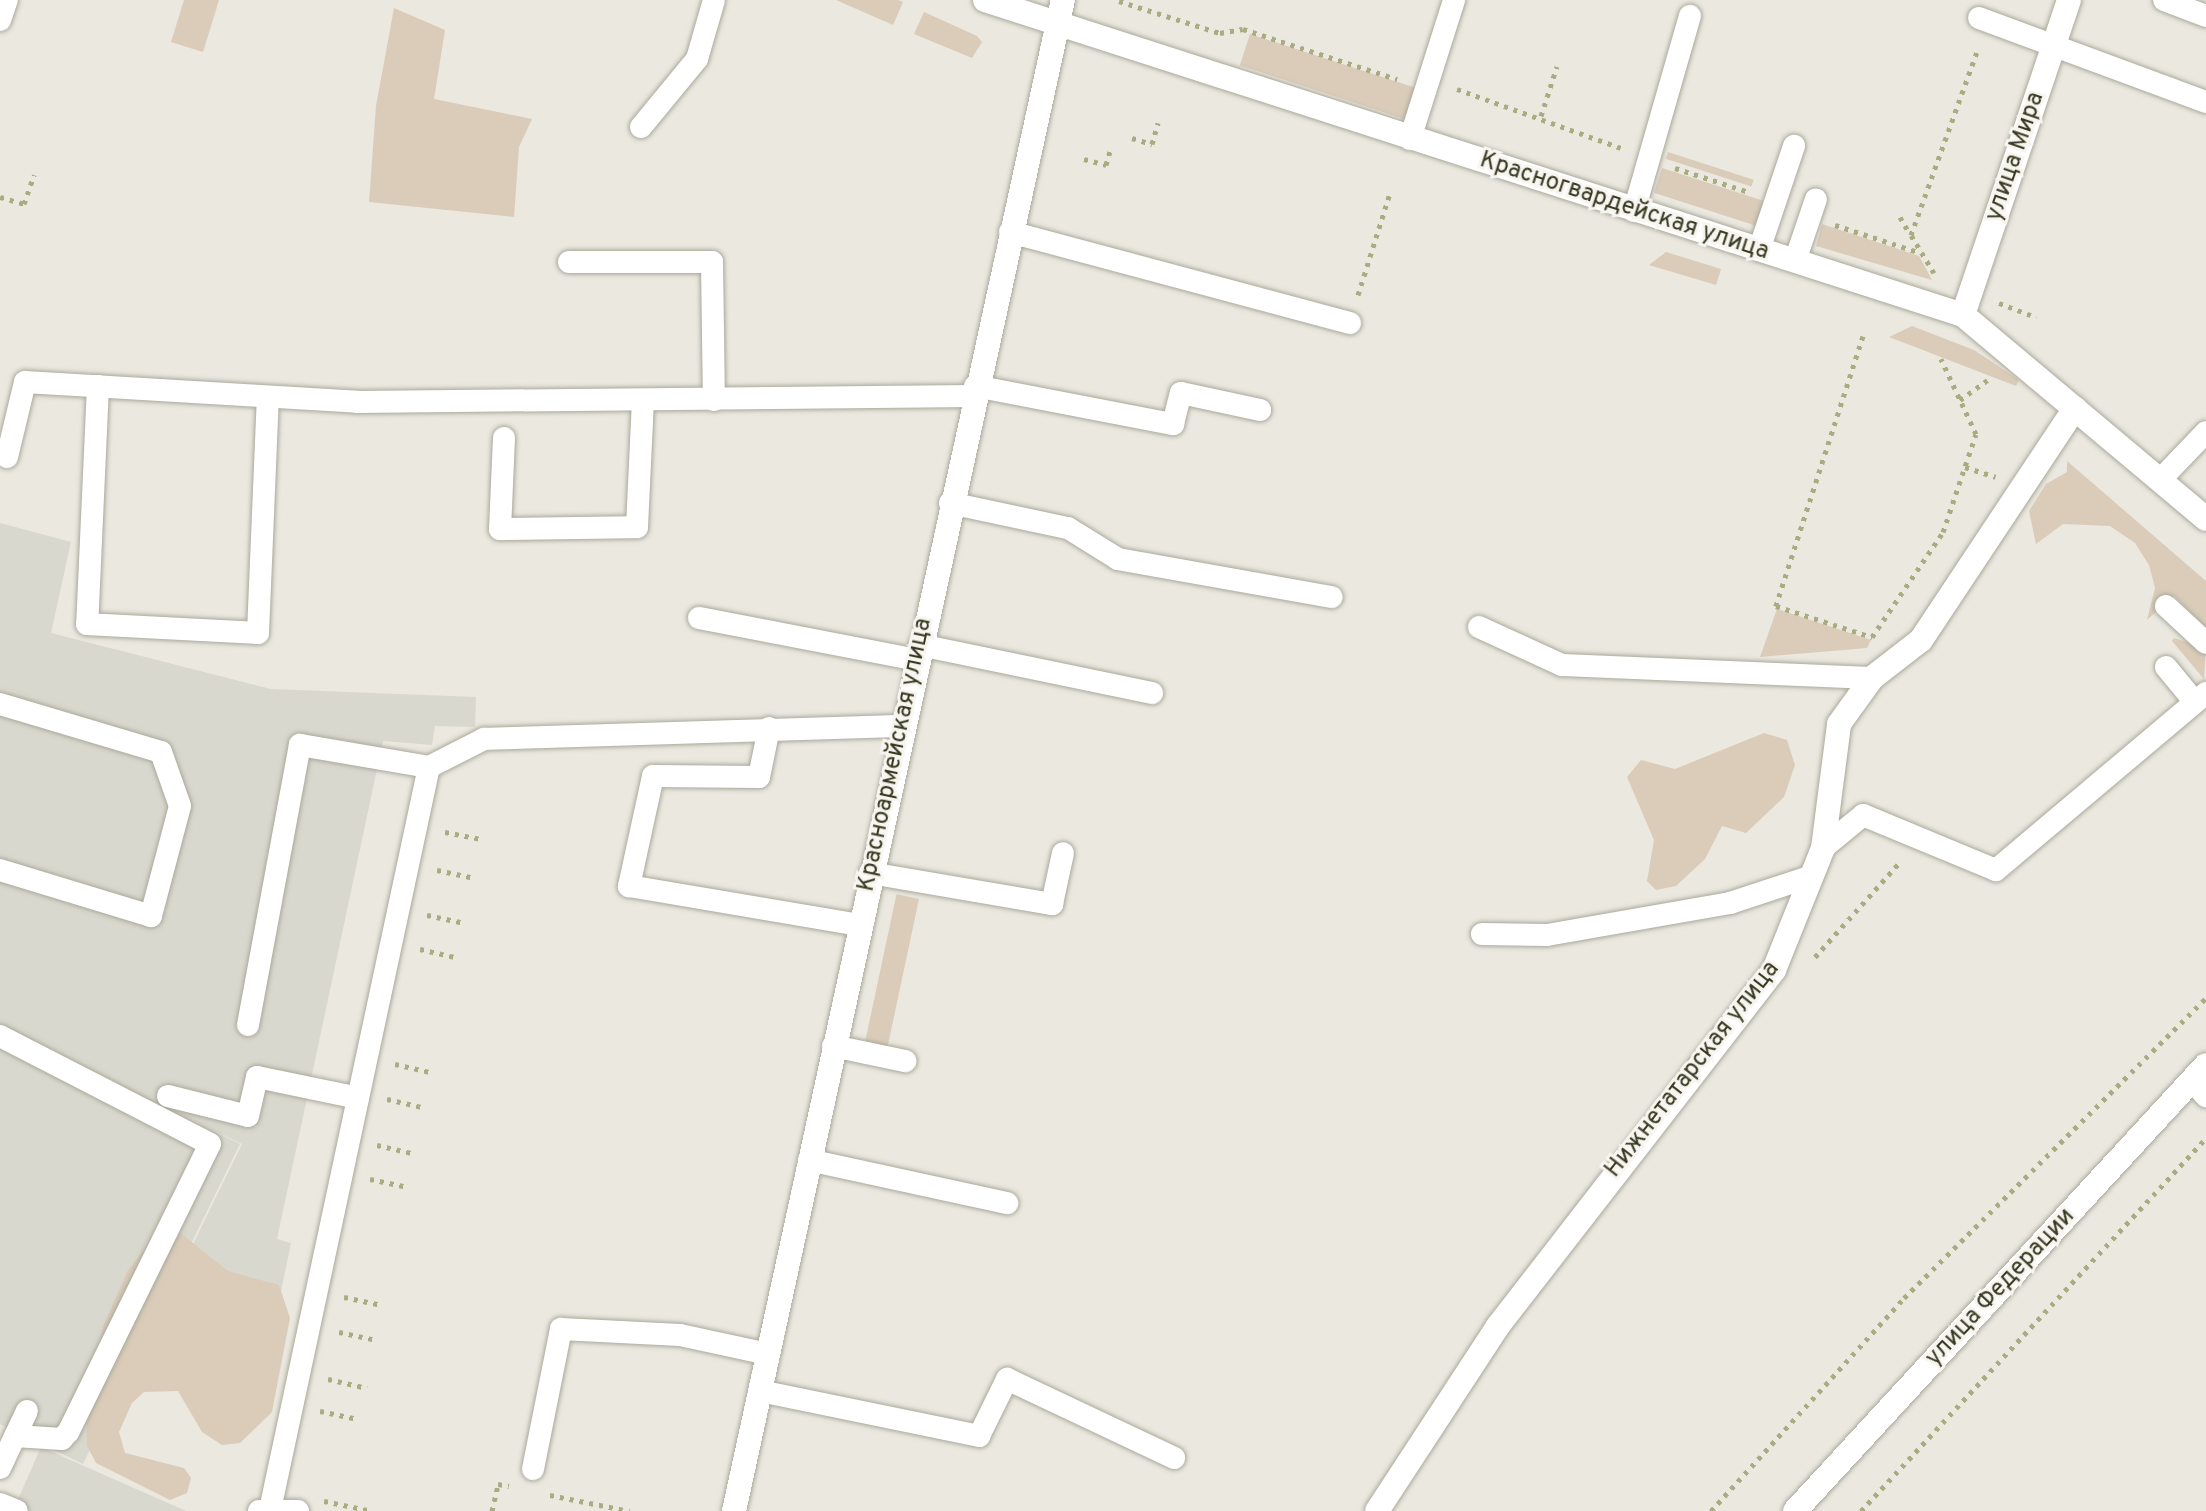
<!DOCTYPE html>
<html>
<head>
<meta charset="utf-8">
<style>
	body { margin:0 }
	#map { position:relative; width:2206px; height:1511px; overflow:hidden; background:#eae8df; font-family:Overpass,sans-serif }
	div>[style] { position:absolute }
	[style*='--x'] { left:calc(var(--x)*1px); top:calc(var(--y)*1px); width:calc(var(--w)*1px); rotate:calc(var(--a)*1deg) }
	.built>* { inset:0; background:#d9d8ce }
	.green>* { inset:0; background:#daccb9; transform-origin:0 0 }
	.path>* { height:5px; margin-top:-2.5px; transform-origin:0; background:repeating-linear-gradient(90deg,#abab82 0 4px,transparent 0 10px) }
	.roads { filter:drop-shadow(0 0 2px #aaa99b) drop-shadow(0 0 2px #aaa99b) }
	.lane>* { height:22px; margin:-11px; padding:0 11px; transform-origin:11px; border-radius:11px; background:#fff }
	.street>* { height:24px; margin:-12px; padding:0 12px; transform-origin:12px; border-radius:12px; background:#fff }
	.secondary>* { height:24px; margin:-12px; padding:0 12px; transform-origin:12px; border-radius:12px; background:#fff }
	span { translate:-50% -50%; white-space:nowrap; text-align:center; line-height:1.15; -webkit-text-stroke:6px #f7f5f0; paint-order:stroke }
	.street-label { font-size:24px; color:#383921 }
</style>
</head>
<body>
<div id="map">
	<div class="built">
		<i style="clip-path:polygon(0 523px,71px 542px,51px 633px,271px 689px,476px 697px,475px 727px,435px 726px,432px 745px,383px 741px,277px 1239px,291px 1243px,278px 1306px,172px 1287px,242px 1144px,162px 1105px,240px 1144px,83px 1464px,0 1424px)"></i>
		<i style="clip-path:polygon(41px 1447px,186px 1511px,13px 1511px)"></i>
	</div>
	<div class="green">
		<i style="clip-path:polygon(184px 0,219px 0,203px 52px,171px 42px)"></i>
		<i style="clip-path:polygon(836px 0,898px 0,903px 2px,893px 25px)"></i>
		<i style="clip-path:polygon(394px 8px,445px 30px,434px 99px,532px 119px,519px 147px,514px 217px,369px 202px,376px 106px)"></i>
		<i style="clip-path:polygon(924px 12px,977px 36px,982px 42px,972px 58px,914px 34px)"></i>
		<i style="left:1250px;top:34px;width:178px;height:33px;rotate:18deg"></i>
		<i style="left:1668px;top:152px;width:90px;height:7px;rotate:18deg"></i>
		<i style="left:1662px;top:168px;width:108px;height:26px;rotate:18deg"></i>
		<i style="clip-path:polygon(1822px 224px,1919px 256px,1932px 280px,1816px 246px)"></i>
		<i style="clip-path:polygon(1666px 252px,1721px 269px,1716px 285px,1649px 265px)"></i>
		<i style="clip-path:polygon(1912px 326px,1974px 350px,2019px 380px,2016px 386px,1889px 337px)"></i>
		<i style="clip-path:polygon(2067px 461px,2206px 581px,2206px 628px,2174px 596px,2147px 620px,2155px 588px,2149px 565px,2135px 543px,2110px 526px,2063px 524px,2036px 544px,2029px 511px,2046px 484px,2067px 472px)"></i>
		<i style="clip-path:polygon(1777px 609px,1871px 640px,1867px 648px,1760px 657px)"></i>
		<i style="clip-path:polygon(2174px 638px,2206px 648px,2204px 679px,2172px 641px)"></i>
		<i style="clip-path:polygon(1764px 733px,1787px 740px,1795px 765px,1784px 797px,1746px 833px,1722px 826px,1705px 859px,1676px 886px,1656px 890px,1647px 881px,1654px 840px,1627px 777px,1641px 760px,1675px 769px)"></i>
		<i style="left:919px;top:899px;width:157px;height:23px;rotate:102deg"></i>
		<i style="clip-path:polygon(178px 1231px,228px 1271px,279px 1285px,290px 1318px,272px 1412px,240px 1443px,222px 1445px,202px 1432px,178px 1391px,144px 1392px,132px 1403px,119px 1432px,125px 1453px,184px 1468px,191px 1478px,187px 1493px,170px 1500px,96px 1463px,87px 1446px,86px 1407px,104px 1324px,128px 1270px,152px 1240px)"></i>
	</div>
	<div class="path">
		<i style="--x:1119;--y:1;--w:106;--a:17.6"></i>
		<i style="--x:1220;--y:33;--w:23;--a:-10"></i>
		<i style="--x:1243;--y:29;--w:162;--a:18"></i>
		<i style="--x:1457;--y:89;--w:174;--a:19.8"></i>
		<i style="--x:1541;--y:116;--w:52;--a:-72.3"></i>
		<i style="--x:1132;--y:138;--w:21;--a:17"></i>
		<i style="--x:1152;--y:144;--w:22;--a:-74"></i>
		<i style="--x:1084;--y:159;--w:23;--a:15"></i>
		<i style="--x:1106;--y:165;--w:15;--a:-74"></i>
		<i style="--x:1675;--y:168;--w:78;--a:18"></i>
		<i style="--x:0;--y:197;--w:25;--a:16"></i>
		<i style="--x:24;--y:204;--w:31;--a:-71"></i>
		<i style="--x:1900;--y:217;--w:20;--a:60"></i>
		<i style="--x:1835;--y:225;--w:90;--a:18"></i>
		<i style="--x:1934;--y:273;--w:44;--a:-121.2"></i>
		<i style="--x:1911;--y:235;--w:198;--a:-70.2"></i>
		<i style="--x:1358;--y:295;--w:107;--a:-72.6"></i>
		<i style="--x:1999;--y:303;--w:40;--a:21"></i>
		<i style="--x:1863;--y:336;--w:284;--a:107.9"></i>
		<i style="--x:1776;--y:606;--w:101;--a:17.9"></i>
		<i style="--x:1872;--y:637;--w:127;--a:-55.9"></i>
		<i style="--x:1943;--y:532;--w:103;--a:-71.4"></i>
		<i style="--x:1976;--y:434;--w:83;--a:-115"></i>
		<i style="--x:1960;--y:400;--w:34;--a:-36"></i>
		<i style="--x:1965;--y:467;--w:32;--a:18"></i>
		<i style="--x:445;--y:832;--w:36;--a:11"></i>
		<i style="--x:437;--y:870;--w:35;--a:12"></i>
		<i style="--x:427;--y:915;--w:35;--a:12"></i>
		<i style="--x:420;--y:949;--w:35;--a:13"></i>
		<i style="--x:1815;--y:957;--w:126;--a:-48.2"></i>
		<i style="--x:395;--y:1064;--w:35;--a:13"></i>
		<i style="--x:387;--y:1099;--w:35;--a:13"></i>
		<i style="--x:377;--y:1145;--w:35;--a:13"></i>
		<i style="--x:370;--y:1179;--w:35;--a:12"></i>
		<i style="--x:344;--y:1297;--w:35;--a:12"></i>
		<i style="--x:339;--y:1332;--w:39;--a:12"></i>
		<i style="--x:328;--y:1379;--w:40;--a:13"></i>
		<i style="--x:320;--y:1411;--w:35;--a:12"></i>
		<i style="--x:550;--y:1495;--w:81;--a:11.4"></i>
		<i style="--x:324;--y:1501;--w:49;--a:11.8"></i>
		<i style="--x:492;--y:1511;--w:28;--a:-77"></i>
		<i style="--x:498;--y:1484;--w:11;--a:10"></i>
		<i style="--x:1711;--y:1511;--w:287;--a:-47.8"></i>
		<i style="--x:1904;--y:1298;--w:426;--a:-44.8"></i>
		<i style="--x:1861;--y:1511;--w:508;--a:-47.23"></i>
	</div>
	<div class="roads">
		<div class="lane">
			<i style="--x:2164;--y:0;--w:45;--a:20.9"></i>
			<i style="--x:1979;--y:18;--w:242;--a:20.3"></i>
			<i style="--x:0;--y:20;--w:21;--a:-71"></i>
			<i style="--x:641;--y:127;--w:88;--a:-50.5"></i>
			<i style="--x:697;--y:59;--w:61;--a:-73.9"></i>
			<i style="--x:1410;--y:139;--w:146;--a:-72.4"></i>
			<i style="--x:1634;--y:211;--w:203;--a:-74"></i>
			<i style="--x:1010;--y:232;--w:352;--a:15"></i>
			<i style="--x:1759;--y:250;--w:110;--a:-71.4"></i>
			<i style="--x:1795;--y:261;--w:65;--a:-71.3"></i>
			<i style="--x:569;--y:262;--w:143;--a:0"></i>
			<i style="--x:712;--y:262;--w:138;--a:89.2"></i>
			<i style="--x:98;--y:386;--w:238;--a:92.6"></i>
			<i style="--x:87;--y:624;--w:171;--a:3"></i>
			<i style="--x:258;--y:633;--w:236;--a:-87.6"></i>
			<i style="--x:975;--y:386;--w:202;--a:10.9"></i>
			<i style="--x:1173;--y:424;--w:32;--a:-76"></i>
			<i style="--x:1181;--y:393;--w:81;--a:12.1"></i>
			<i style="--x:504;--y:438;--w:91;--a:92.5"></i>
			<i style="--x:500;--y:529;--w:137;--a:-0.8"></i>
			<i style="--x:637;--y:527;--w:127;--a:-87.3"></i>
			<i style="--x:7;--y:457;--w:77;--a:-76.5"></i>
			<i style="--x:25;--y:382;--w:333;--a:3.4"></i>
			<i style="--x:357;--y:402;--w:616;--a:-0.56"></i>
			<i style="--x:2160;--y:480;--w:66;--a:-46.2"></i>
			<i style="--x:950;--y:503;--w:121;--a:12"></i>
			<i style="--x:1068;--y:528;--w:59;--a:31.8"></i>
			<i style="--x:1118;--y:559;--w:217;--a:10.1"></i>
			<i style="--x:2166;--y:606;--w:54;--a:42.8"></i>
			<i style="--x:699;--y:618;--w:222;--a:10.9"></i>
			<i style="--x:1479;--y:627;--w:91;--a:24.6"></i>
			<i style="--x:1562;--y:665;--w:310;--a:2.4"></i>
			<i style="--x:920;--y:645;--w:237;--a:11.7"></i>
			<i style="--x:2166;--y:667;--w:45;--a:50.4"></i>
			<i style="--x:0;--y:704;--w:168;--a:16.6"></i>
			<i style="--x:161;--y:752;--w:57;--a:70.6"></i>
			<i style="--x:180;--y:806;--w:114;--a:104.8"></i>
			<i style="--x:151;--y:916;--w:158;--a:-163.1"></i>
			<i style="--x:769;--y:728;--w:50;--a:101.5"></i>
			<i style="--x:759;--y:777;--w:106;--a:-179.5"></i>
			<i style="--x:653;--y:776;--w:113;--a:102.3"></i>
			<i style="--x:629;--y:886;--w:233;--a:9.6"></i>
			<i style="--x:1823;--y:848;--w:52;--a:-39.5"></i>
			<i style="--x:1863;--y:815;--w:144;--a:22.5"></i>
			<i style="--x:1996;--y:870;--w:275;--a:-40.1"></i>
			<i style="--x:870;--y:873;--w:185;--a:9.7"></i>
			<i style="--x:1052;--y:904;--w:52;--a:-77.8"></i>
			<i style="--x:1482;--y:934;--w:65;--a:0.9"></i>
			<i style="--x:1547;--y:935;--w:186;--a:-9.9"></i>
			<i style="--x:1730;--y:903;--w:86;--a:-18.2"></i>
			<i style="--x:248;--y:1025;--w:285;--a:-79.5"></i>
			<i style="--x:300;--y:745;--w:131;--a:9.7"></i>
			<i style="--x:0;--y:1036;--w:236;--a:27.2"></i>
			<i style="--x:210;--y:1144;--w:321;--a:116.2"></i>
			<i style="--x:68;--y:1432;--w:9;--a:131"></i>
			<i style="--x:62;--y:1439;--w:47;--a:-176.3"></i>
			<i style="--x:833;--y:1046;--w:74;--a:11.8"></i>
			<i style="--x:2192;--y:1081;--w:21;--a:47"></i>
			<i style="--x:168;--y:1096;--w:82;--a:14"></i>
			<i style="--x:248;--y:1116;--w:40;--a:-77"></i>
			<i style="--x:257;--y:1077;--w:103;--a:11.7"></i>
			<i style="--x:809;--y:1160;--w:203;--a:12.3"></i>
			<i style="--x:760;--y:1391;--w:224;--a:11.6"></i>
			<i style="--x:979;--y:1436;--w:64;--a:-63.8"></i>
			<i style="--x:1007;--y:1379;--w:185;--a:25.3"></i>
			<i style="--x:0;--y:1468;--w:63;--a:-64.7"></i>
			<i style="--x:533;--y:1469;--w:143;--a:-78.7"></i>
			<i style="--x:561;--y:1329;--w:119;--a:2.9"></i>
			<i style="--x:680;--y:1335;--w:90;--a:12.2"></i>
			<i style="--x:0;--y:1504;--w:18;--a:22"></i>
			<i style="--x:271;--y:1505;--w:755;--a:-77.92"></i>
			<i style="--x:429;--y:767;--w:62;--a:-27"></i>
			<i style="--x:484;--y:739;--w:419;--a:-1.8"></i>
			<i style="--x:259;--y:1511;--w:39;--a:0"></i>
		</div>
		<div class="street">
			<i style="--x:985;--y:0;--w:1027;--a:17.85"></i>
			<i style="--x:1963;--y:315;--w:317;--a:40"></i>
			<i style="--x:1963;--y:315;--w:332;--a:-71.4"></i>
			<i style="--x:1377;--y:1511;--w:221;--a:-56.8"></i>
			<i style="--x:1498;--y:1326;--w:450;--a:-52.2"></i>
			<i style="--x:1774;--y:970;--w:131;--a:-68.1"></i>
			<i style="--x:1823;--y:848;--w:125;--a:-82.6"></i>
			<i style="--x:1839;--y:724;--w:57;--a:-54.3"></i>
			<i style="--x:1872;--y:678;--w:62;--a:-37.8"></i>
			<i style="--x:1921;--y:640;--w:278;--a:-56.4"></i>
			<i style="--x:1795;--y:1511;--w:606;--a:-47.34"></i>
		</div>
		<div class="secondary">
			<i style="--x:734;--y:1511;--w:1546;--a:-77.72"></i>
		</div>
	</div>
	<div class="street-label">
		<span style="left:2016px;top:157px;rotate:-71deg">улица Мира</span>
		<span style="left:1624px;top:207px;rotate:18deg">Красногвардейская улица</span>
		<span style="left:896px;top:755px;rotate:-78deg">Красноармейская улица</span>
		<span style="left:1693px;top:1070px;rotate:-52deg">Нижнетатарская улица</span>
		<span style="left:2001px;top:1288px;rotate:-47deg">улица Федерации</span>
	</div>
</div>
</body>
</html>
